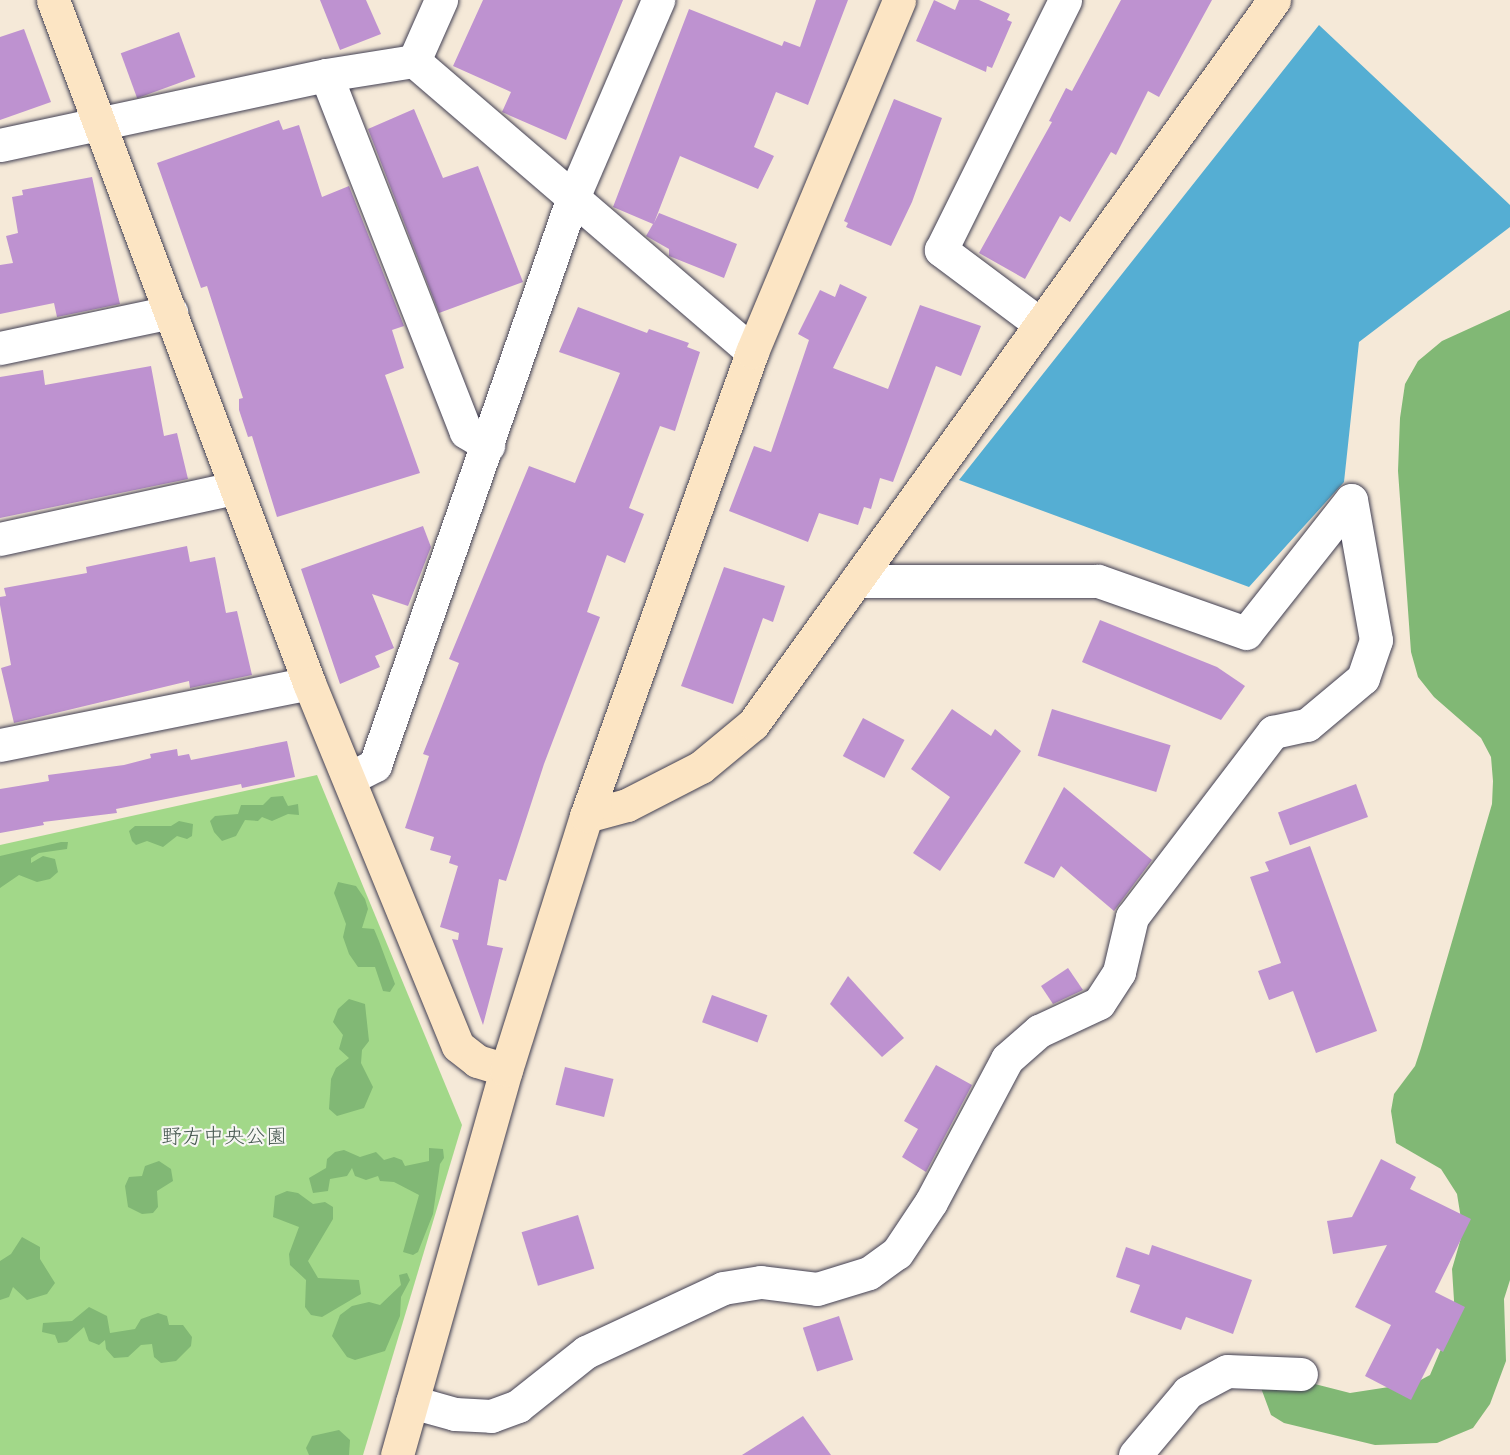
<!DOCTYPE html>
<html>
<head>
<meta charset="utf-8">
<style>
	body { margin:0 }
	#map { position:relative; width:1510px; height:1455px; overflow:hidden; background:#f5e9d8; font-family:Pangolin,"Klee One",sans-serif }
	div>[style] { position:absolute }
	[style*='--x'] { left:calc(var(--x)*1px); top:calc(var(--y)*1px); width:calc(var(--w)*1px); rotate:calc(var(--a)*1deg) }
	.green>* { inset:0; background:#a2d889 }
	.forest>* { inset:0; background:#81b875 }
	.water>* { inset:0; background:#55aed3 }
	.building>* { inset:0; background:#be92d0; transform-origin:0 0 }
	.roads { filter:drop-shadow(0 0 2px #424053) drop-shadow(0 0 2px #424053) }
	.street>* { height:33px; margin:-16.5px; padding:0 16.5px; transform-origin:16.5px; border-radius:16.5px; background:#fff }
	.secondary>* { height:33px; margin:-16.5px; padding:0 16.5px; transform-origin:16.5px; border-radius:16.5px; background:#fce5c4 }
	span { translate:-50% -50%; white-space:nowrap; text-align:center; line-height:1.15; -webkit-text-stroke:4.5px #f6f6f2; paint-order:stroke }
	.park-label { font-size:21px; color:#485952 }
</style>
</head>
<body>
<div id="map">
	<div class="green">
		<i style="clip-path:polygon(317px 775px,462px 1125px,363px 1455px,0 1455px,0 845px)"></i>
	</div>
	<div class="forest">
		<i style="clip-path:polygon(1510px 310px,1510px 1280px,1504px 1299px,1506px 1361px,1490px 1404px,1473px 1428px,1437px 1443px,1375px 1445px,1284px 1423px,1271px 1415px,1261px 1388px,1303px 1381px,1350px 1393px,1415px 1383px,1430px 1375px,1455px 1316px,1452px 1269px,1463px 1231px,1457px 1194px,1441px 1169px,1396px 1143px,1391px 1111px,1394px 1094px,1415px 1066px,1421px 1048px,1492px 804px,1493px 781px,1491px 757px,1481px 738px,1434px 697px,1418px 677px,1411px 652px,1398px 471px,1400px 418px,1405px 384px,1418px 361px,1442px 341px)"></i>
		<i style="clip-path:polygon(283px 796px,288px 806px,298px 804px,299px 815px,288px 814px,272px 821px,262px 817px,258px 821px,245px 820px,236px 836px,222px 841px,214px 832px,210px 821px,215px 816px,238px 814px,241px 805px,263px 805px,271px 797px)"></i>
		<i style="clip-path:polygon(179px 821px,193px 824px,192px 836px,187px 839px,177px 836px,163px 847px,147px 841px,136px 845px,132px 841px,129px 831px,135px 826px,171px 826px)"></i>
		<i style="clip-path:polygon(61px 842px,68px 842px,67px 849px,39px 853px,31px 858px,31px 863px,43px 856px,55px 859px,58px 872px,50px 879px,37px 882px,19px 875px,0 888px,0 856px)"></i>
		<i style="clip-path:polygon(338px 882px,356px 886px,365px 899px,368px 909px,362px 928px,374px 929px,379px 941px,395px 984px,390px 992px,383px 991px,375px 967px,358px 967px,349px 954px,343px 937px,346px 924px,334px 893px)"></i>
		<i style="clip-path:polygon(349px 999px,365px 1004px,369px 1041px,362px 1050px,361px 1063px,373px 1087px,364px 1108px,337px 1116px,329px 1109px,331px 1079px,336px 1068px,349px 1058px,339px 1049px,343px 1035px,333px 1022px,338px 1009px)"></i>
		<i style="clip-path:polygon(429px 1148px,443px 1149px,444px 1158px,440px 1164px,433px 1214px,418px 1252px,413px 1255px,403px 1252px,419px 1195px,394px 1182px,380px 1181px,378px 1176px,366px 1180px,355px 1176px,352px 1168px,347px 1176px,330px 1179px,328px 1191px,313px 1193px,309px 1178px,326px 1168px,327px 1159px,335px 1152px,344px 1150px,360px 1157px,376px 1152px,384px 1160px,394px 1157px,402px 1160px,405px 1166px,429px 1161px)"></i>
		<i style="clip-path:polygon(159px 1161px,171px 1169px,173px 1181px,157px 1191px,158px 1207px,153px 1213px,142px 1214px,128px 1207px,125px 1186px,129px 1177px,142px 1176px,145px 1166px)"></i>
		<i style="clip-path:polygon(287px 1191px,298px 1193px,313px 1204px,325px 1202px,333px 1207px,333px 1219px,308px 1261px,318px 1278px,359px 1280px,361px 1294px,322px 1317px,311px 1315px,305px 1307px,306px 1280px,290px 1265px,289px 1254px,299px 1227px,273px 1217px,275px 1196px)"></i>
		<i style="clip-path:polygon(22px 1237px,40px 1247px,40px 1259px,55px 1283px,47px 1294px,27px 1300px,13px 1287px,9px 1297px,0 1300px,0 1261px,11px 1254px)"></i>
		<i style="clip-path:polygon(407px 1273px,410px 1280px,401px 1297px,400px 1316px,385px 1351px,355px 1360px,347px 1357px,332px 1336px,340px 1315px,352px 1306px,369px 1302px,380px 1305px,401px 1285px,399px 1275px)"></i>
		<i style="clip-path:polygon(89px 1307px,107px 1316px,110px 1333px,135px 1329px,141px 1319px,158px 1313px,167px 1316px,169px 1325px,183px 1325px,192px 1337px,191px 1346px,176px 1361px,161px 1363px,154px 1357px,152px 1344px,141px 1345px,128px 1357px,114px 1358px,106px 1349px,105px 1340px,99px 1345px,89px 1341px,84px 1327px,67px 1342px,58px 1343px,55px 1335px,42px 1332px,43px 1323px,72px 1321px)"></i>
		<i style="clip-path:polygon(339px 1430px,350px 1440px,349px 1455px,309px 1455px,306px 1448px,312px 1436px)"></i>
	</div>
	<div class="water">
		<i style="clip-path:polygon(1319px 25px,1510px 205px,1510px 227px,1359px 342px,1344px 482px,1249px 587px,959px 480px)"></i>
	</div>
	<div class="building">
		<i style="clip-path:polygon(320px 0,366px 0,381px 34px,340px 50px)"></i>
		<i style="clip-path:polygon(483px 0,623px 0,566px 140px,502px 112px,511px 92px,453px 66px)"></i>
		<i style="clip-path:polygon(816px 0,848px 0,808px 105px,776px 92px,754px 147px,774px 156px,758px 189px,680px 156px,654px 223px,659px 213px,737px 244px,724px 278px,669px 256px,669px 249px,646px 236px,653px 224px,613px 207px,689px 9px,782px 46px,784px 41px,800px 47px)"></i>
		<i style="clip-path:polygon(934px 0,955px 10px,959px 0,979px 0,1010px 14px,1007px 20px,1012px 22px,992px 68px,987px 66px,986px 72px,916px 41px)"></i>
		<i style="clip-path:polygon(1121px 0,1212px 0,1159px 97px,1148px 91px,1116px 155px,1111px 152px,1070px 222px,1060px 216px,1025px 279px,979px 253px,1052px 122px,1049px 121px,1066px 88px,1072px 91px)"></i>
		<i style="clip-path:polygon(24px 29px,51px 102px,0 120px,0 37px)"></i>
		<i style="left:179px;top:32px;width:48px;height:62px;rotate:70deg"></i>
		<i style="clip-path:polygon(894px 99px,942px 118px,912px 202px,891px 246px,846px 227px,848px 223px,844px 221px)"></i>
		<i style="clip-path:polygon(414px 109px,443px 178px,478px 166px,523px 282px,439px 313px,368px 129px)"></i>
		<i style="clip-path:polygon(279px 120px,283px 130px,299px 125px,322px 197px,349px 186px,404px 326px,392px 330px,404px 368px,385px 375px,420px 473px,277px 517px,252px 436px,248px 437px,239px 410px,239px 399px,243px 398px,207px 286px,201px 288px,157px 163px)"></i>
		<i style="clip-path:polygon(92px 177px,120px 304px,57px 317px,54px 303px,0 314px,0 265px,13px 263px,6px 236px,18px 233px,12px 197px,23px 195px,22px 190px)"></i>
		<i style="clip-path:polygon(840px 284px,867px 297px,833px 368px,888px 389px,920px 305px,981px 326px,961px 376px,936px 366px,893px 482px,880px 478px,871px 509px,864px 507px,858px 525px,819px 513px,808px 542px,729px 511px,754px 446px,771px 452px,809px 340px,798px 334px,820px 290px,835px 297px)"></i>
		<i style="clip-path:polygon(578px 307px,647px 333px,649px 329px,689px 343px,687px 347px,700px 352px,675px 431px,660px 426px,629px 508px,644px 514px,625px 563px,607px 555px,587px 612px,600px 617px,544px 764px,506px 881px,499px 879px,487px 945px,503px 948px,483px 1025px,452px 939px,458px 940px,459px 933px,440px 927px,458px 866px,449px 863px,451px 856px,430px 850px,434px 837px,405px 828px,429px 756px,423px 754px,459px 663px,449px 659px,529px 466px,575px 483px,620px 373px,559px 352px)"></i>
		<i style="clip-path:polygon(151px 366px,164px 436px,177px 433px,188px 479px,0 518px,0 377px,43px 370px,45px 385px)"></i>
		<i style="clip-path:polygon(423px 526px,431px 547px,408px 606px,372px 594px,394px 648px,375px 656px,380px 667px,340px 684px,301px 569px)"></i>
		<i style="clip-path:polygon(187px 546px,190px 562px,215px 557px,226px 613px,237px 611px,252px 675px,190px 688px,189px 681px,14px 723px,1px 668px,11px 665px,0 605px,0 597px,6px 596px,4px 588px,87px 573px,86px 567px)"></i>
		<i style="clip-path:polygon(724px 567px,785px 586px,773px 622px,763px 618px,733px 704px,681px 686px)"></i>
		<i style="clip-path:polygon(1100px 620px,1217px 667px,1245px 686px,1221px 720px,1082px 662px)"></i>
		<i style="clip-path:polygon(952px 709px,991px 736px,995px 729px,1021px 751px,940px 871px,913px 853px,950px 797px,911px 769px)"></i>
		<i style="left:1052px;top:709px;width:124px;height:49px;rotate:17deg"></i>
		<i style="left:863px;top:718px;width:47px;height:43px;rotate:28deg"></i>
		<i style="clip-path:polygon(287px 741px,295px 777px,242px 788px,241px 784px,116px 809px,117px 813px,43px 822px,44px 825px,0 833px,0 789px,49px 781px,48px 775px,124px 765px,151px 758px,150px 754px,177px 749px,178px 756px,189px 754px,191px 760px)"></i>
		<i style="left:1356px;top:784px;width:35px;height:83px;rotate:70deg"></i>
		<i style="clip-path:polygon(1064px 787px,1152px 860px,1114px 911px,1061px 866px,1054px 878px,1024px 863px)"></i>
		<i style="clip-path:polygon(1310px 846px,1377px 1031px,1316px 1053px,1293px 991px,1269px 1000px,1258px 971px,1281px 963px,1250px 877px,1269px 871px,1265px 862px)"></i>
		<i style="clip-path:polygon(1068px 968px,1083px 990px,1053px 1004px,1041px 986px)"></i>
		<i style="clip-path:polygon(848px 976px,904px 1038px,882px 1057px,830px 1004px)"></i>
		<i style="left:712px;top:995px;width:59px;height:29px;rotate:20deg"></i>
		<i style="clip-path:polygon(936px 1065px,972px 1085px,926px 1172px,902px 1157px,918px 1129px,904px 1121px)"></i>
		<i style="left:565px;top:1067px;width:50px;height:39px;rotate:14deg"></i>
		<i style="clip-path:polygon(1381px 1159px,1416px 1177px,1410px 1189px,1471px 1219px,1435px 1292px,1465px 1307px,1443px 1352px,1437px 1348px,1411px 1400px,1365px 1376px,1391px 1325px,1355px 1307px,1387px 1245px,1333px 1254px,1327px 1221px,1352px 1217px)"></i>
		<i style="left:578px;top:1215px;width:56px;height:59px;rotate:73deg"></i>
		<i style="clip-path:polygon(1152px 1245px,1252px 1280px,1233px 1334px,1186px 1317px,1181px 1330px,1130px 1312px,1140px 1285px,1116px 1277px,1126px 1247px,1149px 1255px)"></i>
		<i style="left:839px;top:1316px;width:46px;height:38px;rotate:72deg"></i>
		<i style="clip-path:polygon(803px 1416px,831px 1455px,742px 1455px)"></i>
	</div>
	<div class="roads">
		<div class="street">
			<i style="--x:414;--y:61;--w:446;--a:40.7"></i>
			<i style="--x:414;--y:61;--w:67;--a:-66.1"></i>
			<i style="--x:326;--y:75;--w:383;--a:68.6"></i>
			<i style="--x:466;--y:432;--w:26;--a:31"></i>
			<i style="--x:0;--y:145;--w:333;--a:-12.1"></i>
			<i style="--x:326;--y:75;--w:89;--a:-9"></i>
			<i style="--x:1040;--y:324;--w:124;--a:-143.2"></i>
			<i style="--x:941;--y:250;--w:279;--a:-63.6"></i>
			<i style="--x:0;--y:348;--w:175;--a:-11.9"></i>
			<i style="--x:0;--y:539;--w:239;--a:-12.3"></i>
			<i style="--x:0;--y:745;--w:315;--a:-11.3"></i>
			<i style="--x:350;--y:778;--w:28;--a:-27"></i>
			<i style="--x:375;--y:765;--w:598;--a:-70.78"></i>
			<i style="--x:572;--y:200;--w:218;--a:-66.7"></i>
			<i style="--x:412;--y:1402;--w:45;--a:15.6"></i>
			<i style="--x:455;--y:1414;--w:36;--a:3"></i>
			<i style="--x:491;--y:1416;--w:29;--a:-20"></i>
			<i style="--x:518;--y:1406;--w:87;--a:-38.5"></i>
			<i style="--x:586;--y:1352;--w:151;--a:-25"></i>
			<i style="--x:723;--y:1288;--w:38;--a:-9"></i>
			<i style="--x:761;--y:1282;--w:56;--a:7.1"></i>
			<i style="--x:817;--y:1289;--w:54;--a:-17.1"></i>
			<i style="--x:869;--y:1273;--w:34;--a:-36"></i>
			<i style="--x:897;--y:1253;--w:61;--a:-56.3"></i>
			<i style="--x:931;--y:1202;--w:162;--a:-62"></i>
			<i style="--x:1007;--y:1059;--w:43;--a:-41.2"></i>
			<i style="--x:1039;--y:1031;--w:66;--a:-25"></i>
			<i style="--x:1099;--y:1003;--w:37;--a:-57"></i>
			<i style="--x:1119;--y:972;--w:57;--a:-76.7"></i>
			<i style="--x:1132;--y:917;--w:233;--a:-52.7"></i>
			<i style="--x:1273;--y:732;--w:35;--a:-12"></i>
			<i style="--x:1307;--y:725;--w:73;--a:-40"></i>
			<i style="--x:1363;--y:678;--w:40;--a:-71.1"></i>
			<i style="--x:1376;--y:640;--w:142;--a:-100.1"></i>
			<i style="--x:1351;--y:500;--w:169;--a:128.3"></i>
			<i style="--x:1246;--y:633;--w:157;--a:-160.6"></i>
			<i style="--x:1098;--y:581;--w:242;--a:180"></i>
			<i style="--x:1135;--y:1455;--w:82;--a:-49.9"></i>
			<i style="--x:1188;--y:1392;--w:44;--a:-28.3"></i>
			<i style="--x:1227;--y:1371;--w:74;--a:2.3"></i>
		</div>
		<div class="secondary">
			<i style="--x:53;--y:0;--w:729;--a:69.45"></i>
			<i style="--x:309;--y:683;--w:392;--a:67.7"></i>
			<i style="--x:458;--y:1046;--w:24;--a:38"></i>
			<i style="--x:477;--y:1061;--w:30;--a:17"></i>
			<i style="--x:586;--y:816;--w:42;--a:-15"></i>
			<i style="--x:627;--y:805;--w:83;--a:-27.2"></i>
			<i style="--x:701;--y:767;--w:67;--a:-39.6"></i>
			<i style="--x:753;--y:724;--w:892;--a:-54.26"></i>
			<i style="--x:397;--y:1455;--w:400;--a:-74.2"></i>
			<i style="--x:506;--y:1070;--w:266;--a:-72.5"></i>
			<i style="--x:586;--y:816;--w:493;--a:-70.3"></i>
			<i style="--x:752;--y:352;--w:381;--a:-67.3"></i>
		</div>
	</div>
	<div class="park-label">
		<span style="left:224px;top:1137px">野方中央公園</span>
	</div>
</div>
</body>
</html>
